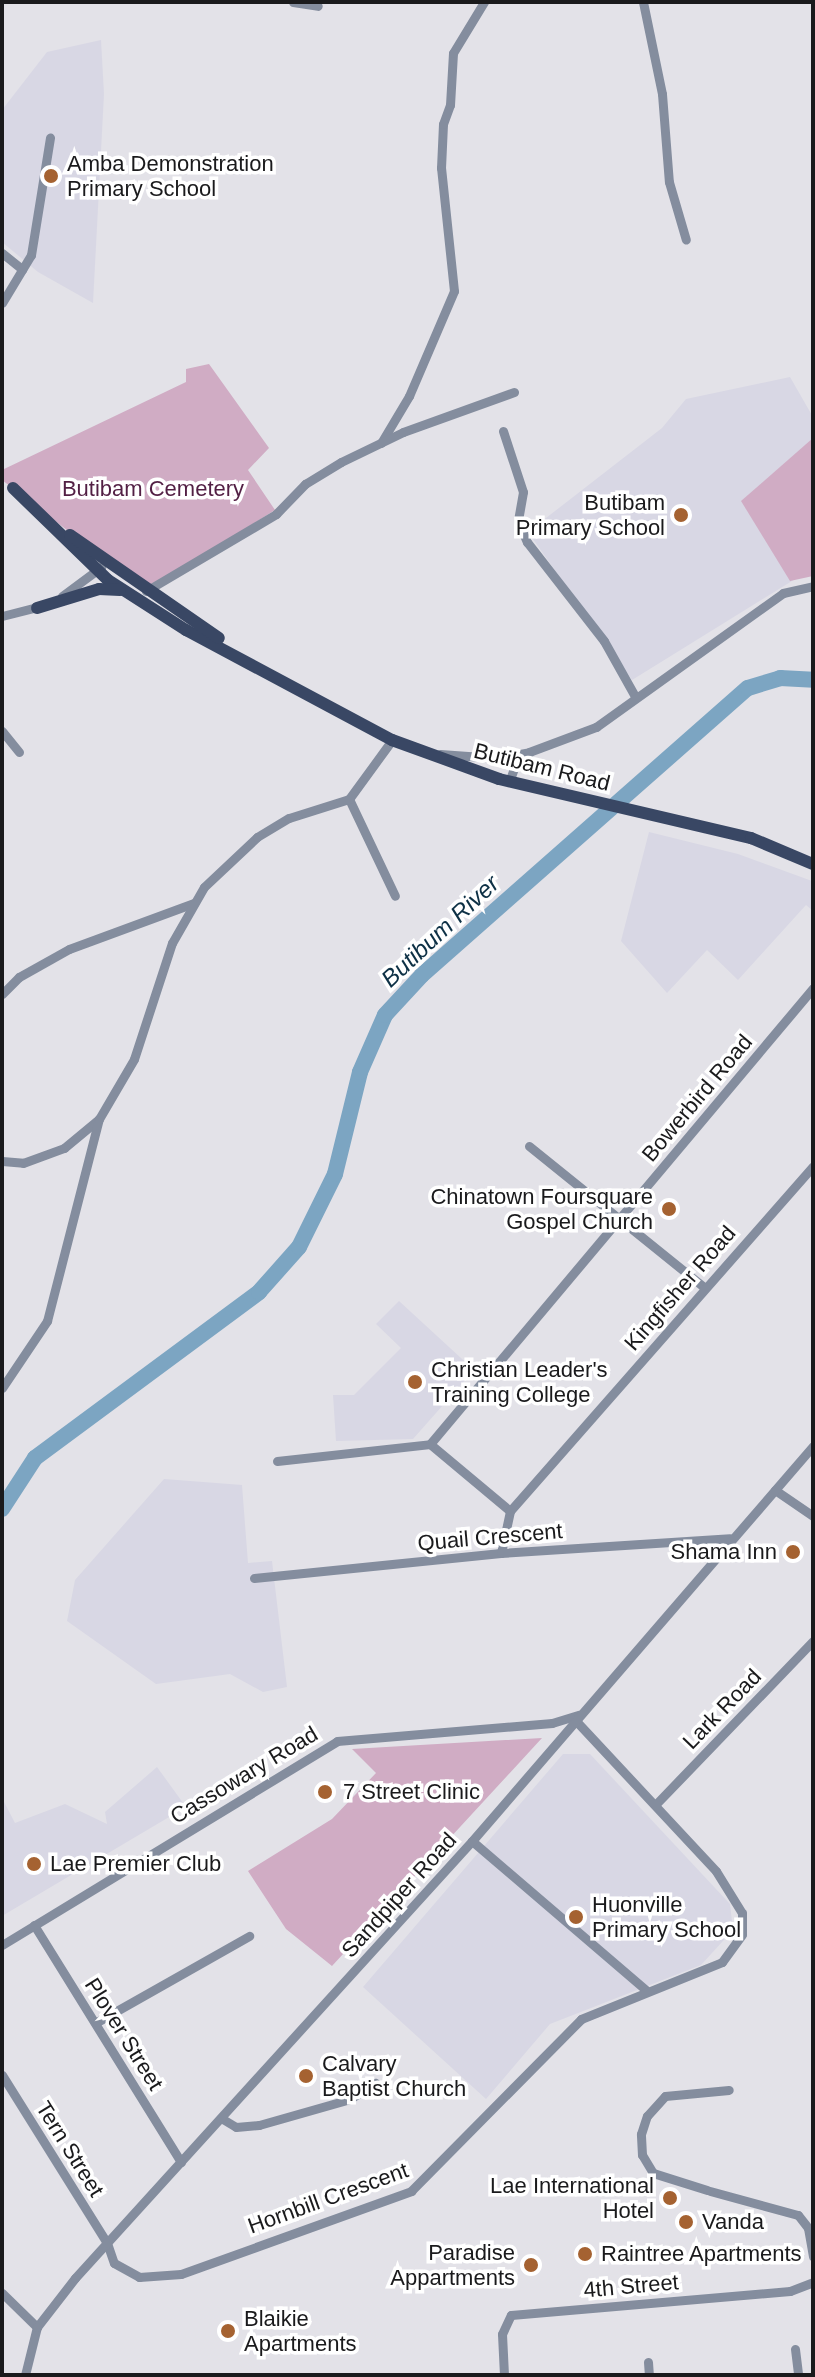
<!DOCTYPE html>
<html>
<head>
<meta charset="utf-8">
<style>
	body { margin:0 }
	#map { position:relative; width:815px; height:2377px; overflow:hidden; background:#e3e2e8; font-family:Helvetica,sans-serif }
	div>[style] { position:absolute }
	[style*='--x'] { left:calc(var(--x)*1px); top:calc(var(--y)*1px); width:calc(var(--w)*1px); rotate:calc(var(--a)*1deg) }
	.built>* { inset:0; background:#d8d7e4 }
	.green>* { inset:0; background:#d0acc4 }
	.river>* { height:16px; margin:-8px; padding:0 8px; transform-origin:8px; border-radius:8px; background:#7ca5c2 }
	.minor>* { height:9px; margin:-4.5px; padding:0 4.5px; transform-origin:4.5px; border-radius:4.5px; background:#848d9e }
	.major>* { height:12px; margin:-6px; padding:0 6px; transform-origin:6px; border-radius:6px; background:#394764 }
	.dots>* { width:22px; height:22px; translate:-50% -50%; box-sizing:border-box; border:4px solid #fff; border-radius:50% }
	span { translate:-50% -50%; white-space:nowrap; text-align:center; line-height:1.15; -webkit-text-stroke:7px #fff; paint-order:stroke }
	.poi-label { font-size:22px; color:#1a1a1c }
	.left { translate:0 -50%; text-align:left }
	.right { translate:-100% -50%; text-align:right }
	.park-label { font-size:22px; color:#521f44 }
	.street-label { font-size:22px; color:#1a1a1c }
	.water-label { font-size:24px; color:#0d3045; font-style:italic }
	.frame { position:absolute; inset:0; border:4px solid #1a1a1c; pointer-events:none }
</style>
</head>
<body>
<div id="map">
	<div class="built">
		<i style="clip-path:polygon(101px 40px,104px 94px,93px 303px,38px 272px,2px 242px,2px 110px,47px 52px)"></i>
		<i style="clip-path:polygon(790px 377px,813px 417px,813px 576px,800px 576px,632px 680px,528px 532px,662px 428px,686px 399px)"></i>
		<i style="clip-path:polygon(649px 832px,738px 854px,812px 881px,813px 911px,806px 905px,738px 980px,707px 950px,667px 993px,621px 941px)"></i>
		<i style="clip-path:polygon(399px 1301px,474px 1370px,413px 1439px,336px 1441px,333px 1395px,354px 1395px,401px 1348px,376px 1324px)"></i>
		<i style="clip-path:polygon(164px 1479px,242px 1485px,248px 1563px,272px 1561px,287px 1687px,263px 1692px,230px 1674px,156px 1684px,67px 1621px,75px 1580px)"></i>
		<i style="clip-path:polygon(563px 1754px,590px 1754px,730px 1904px,733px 1930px,701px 1965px,550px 2024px,486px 2099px,363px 1987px)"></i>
		<i style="clip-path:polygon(157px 1767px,186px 1807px,2px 1916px,2px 1798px,15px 1823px,65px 1804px,107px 1824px,105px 1812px)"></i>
	</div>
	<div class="green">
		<i style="clip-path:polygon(209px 364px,269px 448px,248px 470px,275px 510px,146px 591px,2px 480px,2px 470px,186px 382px,186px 369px)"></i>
		<i style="clip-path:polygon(813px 438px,813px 576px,790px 581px,741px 501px)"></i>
		<i style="clip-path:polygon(542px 1738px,332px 1966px,286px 1929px,248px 1871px,332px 1819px,376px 1773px,352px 1749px)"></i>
	</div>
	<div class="river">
		<i style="--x:2;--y:1509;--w:61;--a:-57.1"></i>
		<i style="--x:35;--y:1458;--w:279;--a:-36.5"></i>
		<i style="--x:259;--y:1292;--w:60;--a:-48.4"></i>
		<i style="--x:299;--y:1247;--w:81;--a:-63.7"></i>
		<i style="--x:335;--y:1174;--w:105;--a:-76.2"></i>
		<i style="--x:360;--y:1072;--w:62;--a:-66.3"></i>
		<i style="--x:385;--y:1015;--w:54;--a:-47.2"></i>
		<i style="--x:422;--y:975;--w:434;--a:-41.4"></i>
		<i style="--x:748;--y:688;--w:34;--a:-17"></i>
		<i style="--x:780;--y:678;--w:33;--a:3"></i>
	</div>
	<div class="minor">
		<i style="--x:293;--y:2;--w:25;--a:9"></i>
		<i style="--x:643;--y:2;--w:94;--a:78.3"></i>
		<i style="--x:662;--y:94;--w:88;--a:85.5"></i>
		<i style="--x:669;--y:182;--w:60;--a:73.7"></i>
		<i style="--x:2;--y:253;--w:26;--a:39"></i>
		<i style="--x:2;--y:303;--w:56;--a:-58.9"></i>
		<i style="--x:31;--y:255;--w:119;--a:-80.8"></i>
		<i style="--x:503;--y:431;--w:64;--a:71.8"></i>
		<i style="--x:523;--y:492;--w:29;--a:100"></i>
		<i style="--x:518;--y:521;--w:23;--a:67"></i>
		<i style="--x:527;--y:542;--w:125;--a:52.1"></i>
		<i style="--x:604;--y:641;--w:65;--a:60.7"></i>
		<i style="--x:381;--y:443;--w:55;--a:-59.2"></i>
		<i style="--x:409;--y:396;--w:114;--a:-66.8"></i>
		<i style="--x:454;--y:291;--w:124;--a:-96"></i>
		<i style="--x:441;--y:168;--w:44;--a:-87.4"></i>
		<i style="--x:443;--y:124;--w:20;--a:-70"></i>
		<i style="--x:450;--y:105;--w:52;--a:-86.7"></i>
		<i style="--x:453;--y:53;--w:60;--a:-58.7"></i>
		<i style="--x:146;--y:591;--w:151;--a:-30.6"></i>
		<i style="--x:276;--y:514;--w:42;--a:-46"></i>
		<i style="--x:305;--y:484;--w:42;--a:-31.4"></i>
		<i style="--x:341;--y:462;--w:69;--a:-25.8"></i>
		<i style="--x:403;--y:432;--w:118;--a:-19.8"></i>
		<i style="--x:62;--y:596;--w:49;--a:-36.6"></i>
		<i style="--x:2;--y:616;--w:40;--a:-14.4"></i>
		<i style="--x:2;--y:731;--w:27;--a:51"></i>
		<i style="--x:440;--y:754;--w:56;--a:4.1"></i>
		<i style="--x:496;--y:758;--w:34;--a:-10"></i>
		<i style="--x:529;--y:752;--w:72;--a:-20.5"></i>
		<i style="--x:596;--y:727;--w:230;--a:-35.6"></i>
		<i style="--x:783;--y:593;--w:31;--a:-13"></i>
		<i style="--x:509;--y:782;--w:30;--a:-70"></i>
		<i style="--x:349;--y:799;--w:107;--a:64.6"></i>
		<i style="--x:2;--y:994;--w:24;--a:-45"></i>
		<i style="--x:19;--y:977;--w:57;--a:-29.2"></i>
		<i style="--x:69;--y:949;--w:133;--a:-20.2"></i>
		<i style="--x:529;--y:1146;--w:225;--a:38.9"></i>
		<i style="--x:2;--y:1161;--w:21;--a:5"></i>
		<i style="--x:23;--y:1163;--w:44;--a:-20.1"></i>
		<i style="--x:64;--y:1148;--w:45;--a:-39.6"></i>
		<i style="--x:2;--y:1388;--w:81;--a:-56.1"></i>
		<i style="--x:47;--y:1321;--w:209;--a:-75.6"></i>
		<i style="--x:99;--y:1119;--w:69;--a:-59.7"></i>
		<i style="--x:134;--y:1059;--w:122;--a:-71.9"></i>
		<i style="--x:172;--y:943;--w:64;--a:-60.3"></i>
		<i style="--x:204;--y:887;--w:73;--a:-43.3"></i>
		<i style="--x:257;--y:837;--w:37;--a:-31"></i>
		<i style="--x:289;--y:818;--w:63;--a:-17.6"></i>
		<i style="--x:349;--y:799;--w:73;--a:-53.9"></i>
		<i style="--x:430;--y:1444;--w:104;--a:39.9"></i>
		<i style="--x:277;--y:1461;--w:154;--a:-6.3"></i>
		<i style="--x:430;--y:1444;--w:596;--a:-49.97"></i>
		<i style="--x:775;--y:1490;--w:46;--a:34.4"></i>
		<i style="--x:501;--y:1553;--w:43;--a:-77.9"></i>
		<i style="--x:510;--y:1511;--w:459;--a:-48.7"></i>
		<i style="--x:254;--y:1578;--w:248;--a:-5.8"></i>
		<i style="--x:501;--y:1553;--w:229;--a:-3.7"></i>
		<i style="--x:657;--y:1803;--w:225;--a:-46.1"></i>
		<i style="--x:472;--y:1841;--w:230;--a:40.6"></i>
		<i style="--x:34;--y:1925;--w:279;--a:58.2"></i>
		<i style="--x:2;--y:1945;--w:392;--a:-31.3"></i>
		<i style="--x:337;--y:1741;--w:216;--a:-4.8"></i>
		<i style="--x:552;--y:1723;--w:28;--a:-17"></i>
		<i style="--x:97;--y:2022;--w:175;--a:-29.5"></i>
		<i style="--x:2;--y:2075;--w:198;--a:58"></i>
		<i style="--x:107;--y:2243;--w:21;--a:71"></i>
		<i style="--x:114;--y:2263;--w:29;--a:29"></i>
		<i style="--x:139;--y:2277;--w:42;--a:-4.1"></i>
		<i style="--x:181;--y:2274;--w:245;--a:-19.8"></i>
		<i style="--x:411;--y:2191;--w:242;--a:-45.3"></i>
		<i style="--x:581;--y:2019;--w:152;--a:-22"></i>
		<i style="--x:722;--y:1962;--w:34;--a:-54"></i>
		<i style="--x:742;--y:1934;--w:21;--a:-90"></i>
		<i style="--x:742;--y:1913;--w:49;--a:-121.8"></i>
		<i style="--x:716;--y:1871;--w:205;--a:-133"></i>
		<i style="--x:221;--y:2118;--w:17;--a:31"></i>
		<i style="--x:236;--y:2127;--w:23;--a:-5"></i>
		<i style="--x:259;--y:2125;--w:95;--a:-15.9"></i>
		<i style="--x:350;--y:2099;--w:30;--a:-33"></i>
		<i style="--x:707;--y:2190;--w:57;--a:-162.5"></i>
		<i style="--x:653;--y:2173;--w:21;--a:-121"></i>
		<i style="--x:642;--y:2155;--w:21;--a:-93"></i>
		<i style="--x:641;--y:2134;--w:19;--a:-72"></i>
		<i style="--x:647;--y:2116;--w:27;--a:-48"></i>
		<i style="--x:665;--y:2096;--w:64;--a:-5.4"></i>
		<i style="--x:710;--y:2191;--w:91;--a:15.3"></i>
		<i style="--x:798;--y:2215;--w:16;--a:52"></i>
		<i style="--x:808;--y:2228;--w:29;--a:80"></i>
		<i style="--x:2;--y:2293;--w:49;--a:44.2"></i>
		<i style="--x:795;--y:2349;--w:26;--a:83"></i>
		<i style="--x:648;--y:2362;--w:13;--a:86"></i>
		<i style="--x:25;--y:2375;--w:49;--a:-76"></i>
		<i style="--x:37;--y:2327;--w:62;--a:-52.2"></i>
		<i style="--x:75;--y:2278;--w:590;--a:-47.75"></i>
		<i style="--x:472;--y:1841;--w:522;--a:-49.2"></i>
		<i style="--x:504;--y:2375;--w:41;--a:-92.8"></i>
		<i style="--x:502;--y:2334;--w:21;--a:-65"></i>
		<i style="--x:511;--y:2315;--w:280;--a:-4.9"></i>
		<i style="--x:790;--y:2291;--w:25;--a:-21"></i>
	</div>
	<div class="major">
		<i style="--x:13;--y:488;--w:132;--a:44.1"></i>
		<i style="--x:108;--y:580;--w:93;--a:32.7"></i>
		<i style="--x:186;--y:630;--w:234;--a:28.1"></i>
		<i style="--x:392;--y:740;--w:114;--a:20"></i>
		<i style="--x:499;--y:779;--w:259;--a:13.2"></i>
		<i style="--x:751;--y:838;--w:67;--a:22.8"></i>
		<i style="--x:70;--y:535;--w:181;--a:34.7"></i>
		<i style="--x:37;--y:608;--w:65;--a:-17"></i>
		<i style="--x:99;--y:589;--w:21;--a:3"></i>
	</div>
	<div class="dots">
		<i style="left:51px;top:176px;background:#a56231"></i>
		<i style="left:681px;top:515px;background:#a56231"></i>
		<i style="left:669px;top:1209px;background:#a56231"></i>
		<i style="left:415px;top:1382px;background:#a56231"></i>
		<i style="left:793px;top:1552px;background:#a56231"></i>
		<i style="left:325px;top:1792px;background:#a56231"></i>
		<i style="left:34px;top:1864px;background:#a56231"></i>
		<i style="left:576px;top:1917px;background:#a56231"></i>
		<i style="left:306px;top:2076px;background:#a56231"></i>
		<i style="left:670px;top:2198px;background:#a56231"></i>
		<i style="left:686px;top:2222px;background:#a56231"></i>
		<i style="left:585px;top:2254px;background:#a56231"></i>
		<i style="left:531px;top:2265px;background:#a56231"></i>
		<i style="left:228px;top:2331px;background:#a56231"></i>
	</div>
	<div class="poi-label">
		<span class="left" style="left:67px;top:176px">Amba Demonstration<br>Primary School</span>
		<span class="right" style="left:665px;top:515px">Butibam<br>Primary School</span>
		<span class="right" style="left:653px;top:1209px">Chinatown Foursquare<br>Gospel Church</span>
		<span class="left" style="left:431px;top:1382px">Christian Leader's<br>Training College</span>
		<span class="right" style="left:777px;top:1552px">Shama Inn</span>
		<span class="left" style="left:343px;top:1792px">7 Street Clinic</span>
		<span class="left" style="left:50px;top:1864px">Lae Premier Club</span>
		<span class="left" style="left:592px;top:1917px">Huonville<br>Primary School</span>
		<span class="left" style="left:322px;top:2076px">Calvary<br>Baptist Church</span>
		<span class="right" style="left:654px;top:2198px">Lae International<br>Hotel</span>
		<span class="left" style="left:702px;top:2222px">Vanda</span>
		<span class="right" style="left:515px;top:2265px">Paradise<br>Appartments</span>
		<span class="left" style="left:601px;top:2254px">Raintree Apartments</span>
		<span class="left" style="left:244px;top:2331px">Blaikie<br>Apartments</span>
	</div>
	<div class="park-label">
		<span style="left:153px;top:489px">Butibam Cemetery</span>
	</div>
	<div class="street-label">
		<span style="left:542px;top:767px;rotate:14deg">Butibam Road</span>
		<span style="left:697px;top:1098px;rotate:-50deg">Bowerbird Road</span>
		<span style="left:680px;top:1288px;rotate:-49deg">Kingfisher Road</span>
		<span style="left:490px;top:1537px;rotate:-5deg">Quail Crescent</span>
		<span style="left:722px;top:1709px;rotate:-46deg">Lark Road</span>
		<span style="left:244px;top:1775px;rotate:-31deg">Cassowary Road</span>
		<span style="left:399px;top:1895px;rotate:-48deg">Sandpiper Road</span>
		<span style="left:124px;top:2034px;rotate:58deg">Plover Street</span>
		<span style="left:70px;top:2149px;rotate:58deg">Tern Street</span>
		<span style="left:328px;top:2198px;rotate:-20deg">Hornbill Crescent</span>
		<span style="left:631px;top:2286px;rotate:-5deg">4th Street</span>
	</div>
	<div class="water-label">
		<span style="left:440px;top:931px;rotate:-43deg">Butibum River</span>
	</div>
	<div class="frame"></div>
</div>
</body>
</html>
